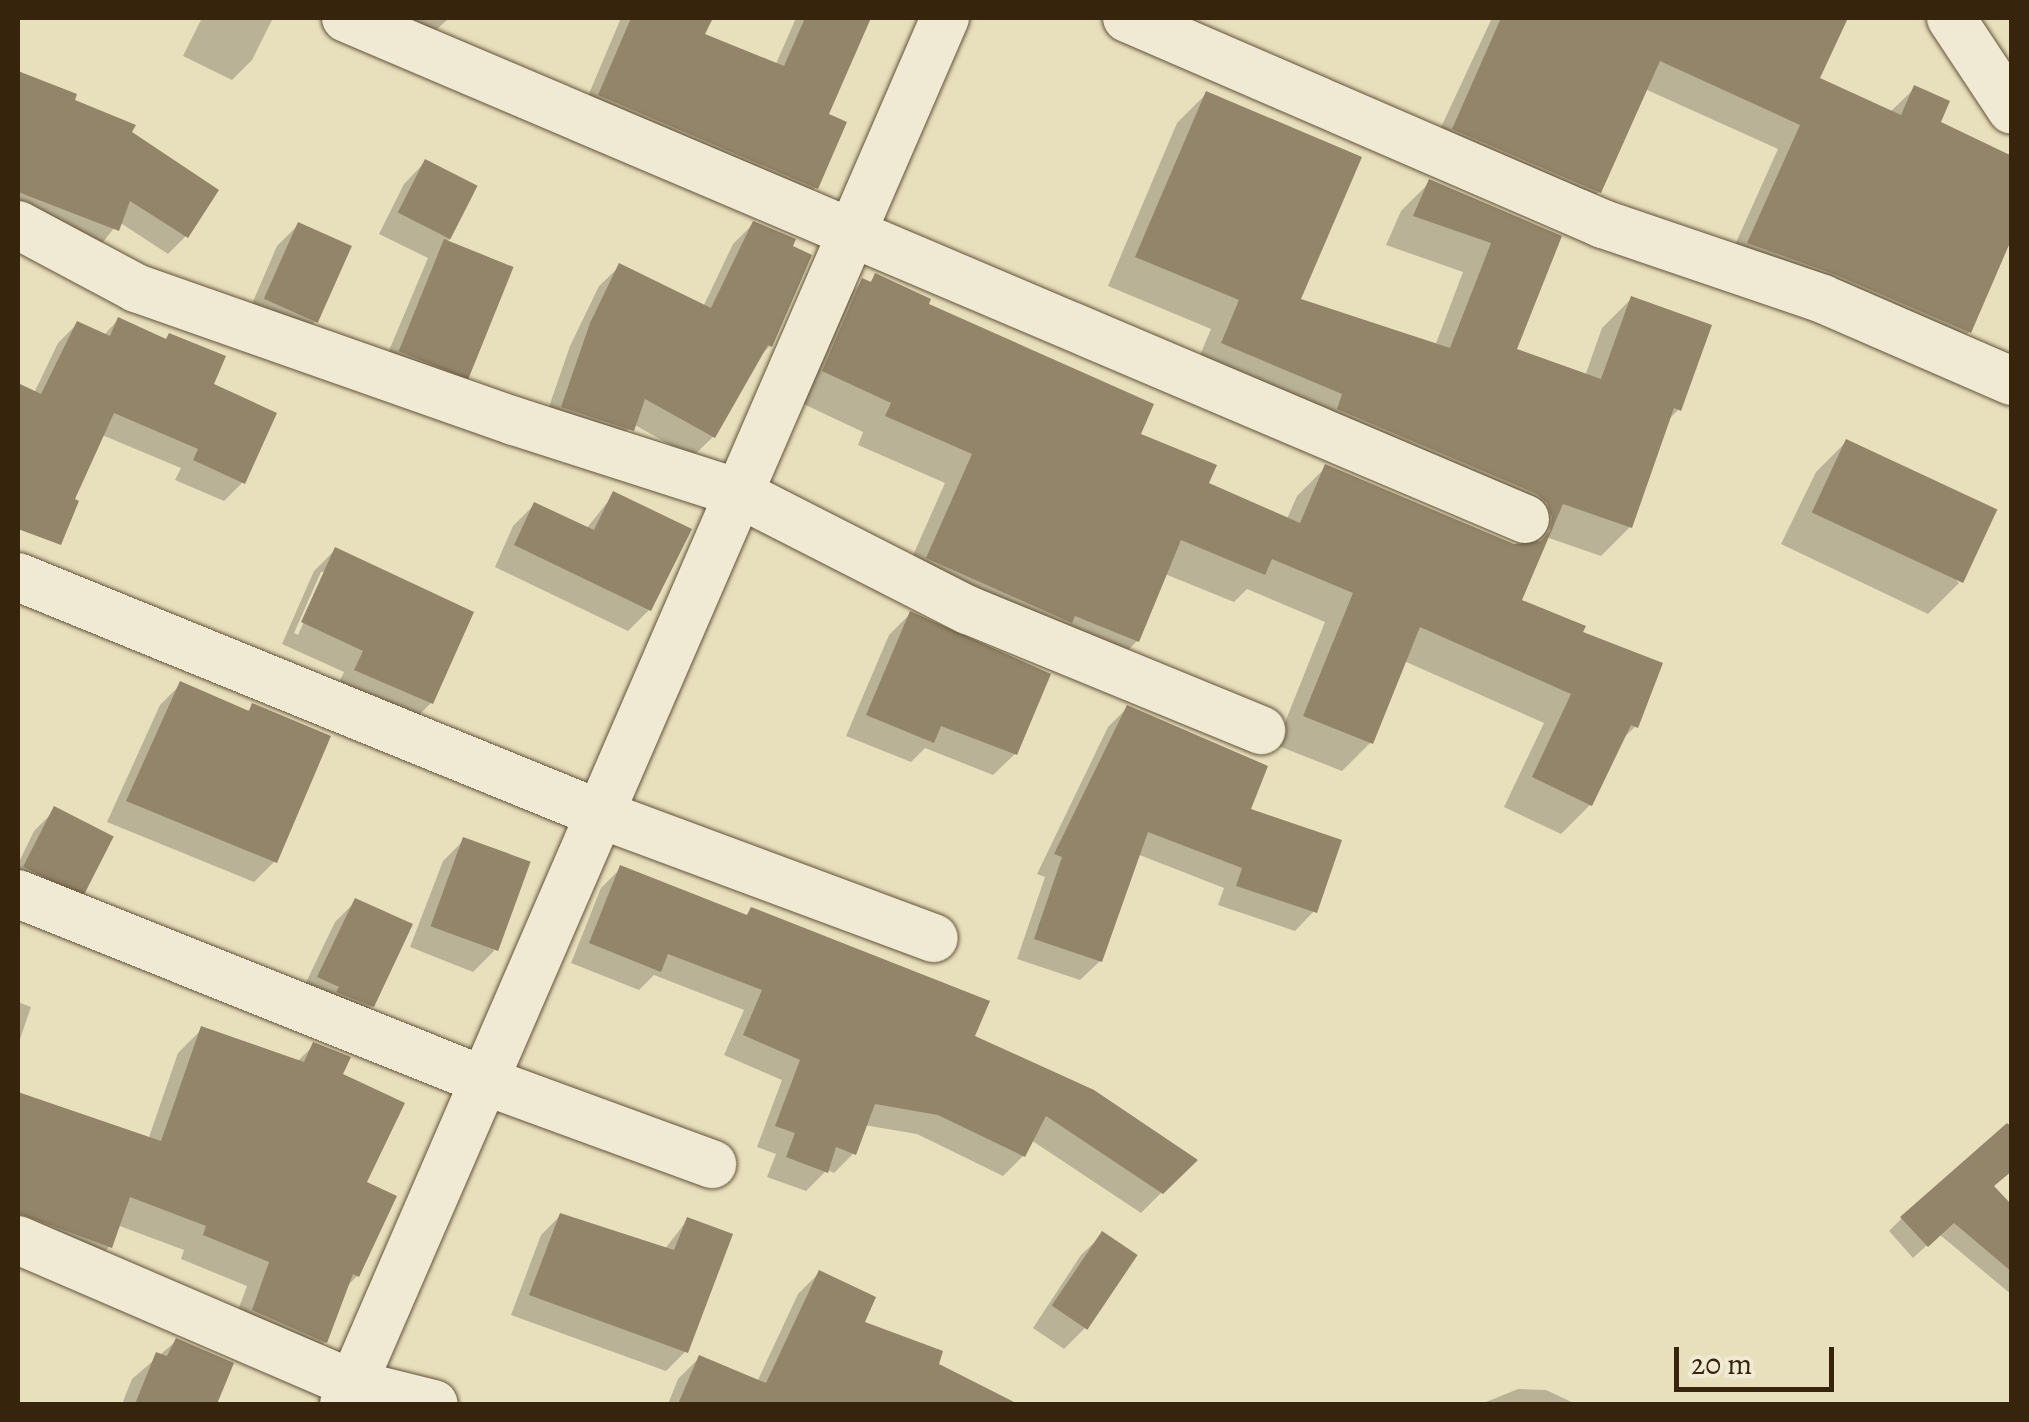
<!DOCTYPE html>
<html>
<head>
<meta charset="utf-8">
<style>
	body { margin:0 }
	#map { position:relative; width:2029px; height:1422px; overflow:hidden; background:#e8dfbd; font-family:Alegreya,serif }
	div>[style] { position:absolute }
	[style*='--x'] { left:calc(var(--x)*1px); top:calc(var(--y)*1px); width:calc(var(--w)*1px); rotate:calc(var(--a)*1deg) }
	.shadow>* { inset:0; background:#0003 }
	.building>* { inset:0; background:#938569; transform-origin:0 0 }
	.roads { filter:drop-shadow(0 0 2px #635339) drop-shadow(0 0 2px #635339) }
	.street>* { height:48px; margin:-24px; padding:0 24px; transform-origin:24px; border-radius:24px; background:#f0ead4 }
	span { translate:-50% -50%; white-space:nowrap; text-align:center; line-height:1.15; -webkit-text-stroke:8px #f0ead4; paint-order:stroke }
	.frame { position:absolute; inset:0; border:20px solid #37240d; pointer-events:none }
	.scale { position:absolute; left:1674px; top:1347px; width:160px; height:45px; box-sizing:border-box; border:5px solid #37240d; border-top:0; padding-left:12px; font-size:30px; line-height:35px; white-space:nowrap; color:#37240d; -webkit-text-stroke:8px #f0ead4; paint-order:stroke }
</style>
</head>
<body>
<div id="map">
	<div class="shadow">
		<i style="clip-path:polygon(202px 18px,273px 18px,252px 60px,232px 80px,183px 56px)"></i>
		<i style="clip-path:polygon(384px 18px,449px 18px,431px 35px)"></i>
		<i style="clip-path:polygon(621px 18px,712px 18px,704px 36px,775px 66px,796px 18px,868px 18px,825px 116px,816px 187px,796px 207px,580px 115px)"></i>
		<i style="clip-path:polygon(1492px 18px,1816px 18px,1840px 28px,1817px 79px,1890px 112px,1915px 88px,1938px 123px,1969px 332px,1944px 356px,1725px 267px,1778px 149px,1645px 89px,1599px 192px,1575px 216px,1429px 153px)"></i>
		<i style="clip-path:polygon(18px 74px,74px 95px,72px 101px,129px 133px,186px 236px,168px 254px,119px 222px,99px 247px,18px 216px)"></i>
		<i style="clip-path:polygon(1206px 94px,1298px 301px,1435px 346px,1463px 272px,1386px 245px,1401px 211px,1430px 182px,1559px 238px,1514px 351px,1585px 376px,1602px 328px,1631px 299px,1679px 409px,1667px 421px,1630px 527px,1601px 556px,1546px 537px,1519px 601px,1580px 633px,1636px 726px,1620px 741px,1590px 805px,1561px 834px,1504px 807px,1544px 723px,1404px 661px,1371px 742px,1342px 771px,1276px 745px,1325px 622px,1247px 589px,1234px 602px,1165px 574px,1137px 641px,1108px 670px,899px 587px,945px 483px,858px 445px,863px 432px,795px 400px,834px 310px,863px 281px,868px 284px,876px 276px,1138px 435px,1206px 485px,1287px 519px,1297px 496px,1326px 467px,1514px 547px,1527px 548px,1507px 522px,1193px 372px,1211px 329px,1108px 286px,1177px 123px)"></i>
		<i style="clip-path:polygon(425px 162px,451px 238px,446px 243px,468px 375px,447px 396px,380px 372px,428px 258px,379px 234px,404px 184px)"></i>
		<i style="clip-path:polygon(753px 224px,770px 346px,756px 360px,713px 437px,692px 457px,633px 424px,611px 450px,542px 427px,570px 346px,599px 286px,620px 266px,703px 307px,733px 244px)"></i>
		<i style="clip-path:polygon(298px 225px,316px 321px,295px 342px,245px 320px,277px 246px)"></i>
		<i style="clip-path:polygon(118px 320px,164px 341px,169px 336px,211px 386px,243px 482px,224px 501px,175px 480px,181px 468px,102px 435px,49px 525px,18px 511px,18px 386px,34px 393px,58px 343px,77px 324px,103px 336px)"></i>
		<i style="clip-path:polygon(1846px 442px,1959px 583px,1928px 614px,1781px 544px,1816px 472px)"></i>
		<i style="clip-path:polygon(614px 494px,649px 610px,628px 631px,495px 567px,513px 526px,534px 505px,586px 529px)"></i>
		<i style="clip-path:polygon(evenodd,335px 550px,431px 703px,410px 724px,335px 691px,344px 672px,282px 644px,314px 571px,335px 550px,321px 572px,326px 572px,298px 635px,294px 633px,321px 572px)"></i>
		<i style="clip-path:polygon(910px 614px,1015px 754px,993px 775px,925px 748px,911px 762px,846px 736px,889px 635px)"></i>
		<i style="clip-path:polygon(181px 684px,246px 713px,252px 706px,275px 861px,254px 882px,107px 822px,160px 705px)"></i>
		<i style="clip-path:polygon(1127px 708px,1248px 811px,1314px 911px,1295px 931px,1218px 905px,1224px 888px,1137px 854px,1100px 961px,1080px 980px,1017px 959px,1045px 877px,1037px 874px,1108px 727px)"></i>
		<i style="clip-path:polygon(55px 810px,85px 891px,64px 912px,18px 894px,18px 864px,34px 831px)"></i>
		<i style="clip-path:polygon(464px 840px,494px 951px,473px 972px,410px 947px,443px 861px)"></i>
		<i style="clip-path:polygon(621px 868px,744px 917px,752px 910px,1194px 1160px,1141px 1213px,1031px 1140px,1023px 1156px,1003px 1176px,917px 1134px,864px 1125px,854px 1153px,834px 1173px,827px 1170px,806px 1191px,767px 1177px,776px 1154px,757px 1147px,782px 1080px,724px 1055px,744px 1010px,654px 975px,639px 990px,571px 963px,601px 888px)"></i>
		<i style="clip-path:polygon(356px 901px,372px 1006px,351px 1027px,298px 999px,335px 922px)"></i>
		<i style="clip-path:polygon(18px 1002px,31px 1007px,18px 1045px)"></i>
		<i style="clip-path:polygon(202px 1029px,297px 1062px,314px 1045px,339px 1075px,364px 1184px,357px 1276px,345px 1288px,325px 1342px,301px 1365px,229px 1335px,247px 1286px,181px 1259px,184px 1250px,117px 1225px,110px 1246px,86px 1270px,18px 1246px,18px 1094px,148px 1140px,178px 1053px)"></i>
		<i style="clip-path:polygon(1992px 1187px,2012px 1209px,2012px 1295px,1939px 1234px,1913px 1258px,1889px 1231px,1902px 1218px)"></i>
		<i style="clip-path:polygon(560px 1216px,664px 1250px,688px 1219px,686px 1351px,666px 1371px,511px 1315px,541px 1235px)"></i>
		<i style="clip-path:polygon(1102px 1235px,1134px 1255px,1085px 1328px,1064px 1349px,1033px 1328px,1081px 1255px)"></i>
		<i style="clip-path:polygon(819px 1273px,861px 1323px,988px 1392px,982px 1404px,668px 1404px,678px 1379px,699px 1358px,757px 1382px,798px 1294px)"></i>
		<i style="clip-path:polygon(176px 1341px,230px 1364px,214px 1404px,122px 1404px,132px 1379px)"></i>
		<i style="clip-path:polygon(1518px 1389px,1546px 1390px,1576px 1404px,1481px 1404px)"></i>
	</div>
	<div class="building">
		<i style="clip-path:polygon(631px 18px,713px 18px,705px 34px,784px 66px,805px 18px,871px 18px,829px 114px,847px 122px,818px 189px,598px 95px)"></i>
		<i style="clip-path:polygon(1501px 18px,1848px 18px,1820px 78px,1901px 115px,1914px 85px,1950px 101px,1941px 122px,2012px 156px,2012px 238px,1971px 333px,1834px 274px,1747px 243px,1800px 125px,1660px 61px,1601px 193px,1452px 129px)"></i>
		<i style="clip-path:polygon(18px 71px,77px 94px,75px 100px,136px 125px,132px 132px,219px 190px,188px 238px,130px 201px,119px 231px,18px 192px)"></i>
		<i style="clip-path:polygon(1206px 91px,1362px 157px,1301px 299px,1450px 348px,1491px 243px,1413px 216px,1429px 179px,1562px 236px,1517px 349px,1601px 379px,1631px 296px,1712px 325px,1681px 411px,1674px 408px,1632px 528px,1563px 504px,1522px 600px,1586px 626px,1583px 632px,1663px 663px,1638px 728px,1631px 725px,1592px 806px,1532px 777px,1571px 694px,1420px 627px,1373px 744px,1303px 716px,1353px 593px,1272px 559px,1265px 575px,1181px 540px,1139px 642px,1075px 616px,1072px 623px,926px 558px,972px 454px,885px 416px,891px 403px,822px 371px,862px 278px,871px 282px,875px 273px,931px 299px,929px 304px,1154px 404px,1141px 434px,1217px 465px,1209px 483px,1300px 523px,1325px 464px,1514px 544px,1541px 541px,1550px 531px,1552px 517px,1547px 503px,1537px 494px,1337px 409px,1342px 394px,1221px 343px,1239px 300px,1135px 257px)"></i>
		<i style="left:425px;top:159px;width:59px;height:60px;rotate:27deg"></i>
		<i style="clip-path:polygon(753px 221px,796px 239px,793px 246px,812px 255px,772px 347px,768px 345px,715px 438px,645px 399px,634px 431px,561px 407px,590px 323px,619px 263px,711px 308px)"></i>
		<i style="left:298px;top:222px;width:59px;height:84px;rotate:24deg"></i>
		<i style="left:444px;top:239px;width:75px;height:121px;rotate:22deg"></i>
		<i style="clip-path:polygon(118px 317px,166px 339px,169px 333px,226px 356px,214px 384px,277px 413px,245px 484px,193px 460px,198px 449px,114px 413px,75px 499px,79px 501px,61px 545px,18px 529px,18px 383px,41px 394px,77px 321px,110px 336px)"></i>
		<i style="left:1846px;top:439px;width:167px;height:81px;rotate:25deg"></i>
		<i style="clip-path:polygon(613px 491px,692px 529px,651px 611px,514px 545px,534px 502px,594px 530px)"></i>
		<i style="clip-path:polygon(335px 547px,474px 612px,433px 704px,354px 670px,363px 651px,301px 622px)"></i>
		<i style="clip-path:polygon(910px 611px,1051px 674px,1017px 755px,941px 726px,934px 743px,866px 715px)"></i>
		<i style="clip-path:polygon(180px 681px,249px 711px,252px 703px,331px 736px,277px 863px,126px 801px)"></i>
		<i style="clip-path:polygon(1127px 705px,1268px 766px,1251px 809px,1342px 840px,1317px 913px,1236px 886px,1242px 868px,1148px 832px,1102px 962px,1034px 939px,1062px 857px,1054px 854px)"></i>
		<i style="left:54px;top:806px;width:67px;height:68px;rotate:27deg"></i>
		<i style="left:463px;top:837px;width:72px;height:95px;rotate:20deg"></i>
		<i style="clip-path:polygon(620px 865px,747px 915px,751px 907px,990px 1001px,975px 1036px,1094px 1090px,1198px 1160px,1163px 1194px,1046px 1116px,1025px 1157px,938px 1115px,875px 1104px,856px 1155px,836px 1147px,828px 1173px,786px 1157px,795px 1133px,775px 1126px,800px 1060px,743px 1035px,762px 990px,668px 954px,661px 972px,589px 943px)"></i>
		<i style="clip-path:polygon(355px 898px,413px 924px,374px 1007px,336px 992px,339px 987px,317px 977px)"></i>
		<i style="clip-path:polygon(201px 1026px,304px 1062px,313px 1042px,351px 1057px,343px 1074px,405px 1103px,367px 1182px,397px 1196px,359px 1277px,353px 1274px,327px 1343px,252px 1310px,269px 1262px,203px 1235px,206px 1226px,130px 1197px,112px 1248px,18px 1213px,18px 1092px,161px 1141px)"></i>
		<i style="clip-path:polygon(2007px 1123px,2012px 1127px,2012px 1171px,1994px 1186px,2012px 1205px,2012px 1272px,1954px 1223px,1928px 1247px,1900px 1217px)"></i>
		<i style="clip-path:polygon(560px 1213px,674px 1250px,687px 1217px,733px 1234px,688px 1353px,529px 1295px)"></i>
		<i style="left:1102px;top:1231px;width:43px;height:90px;rotate:34deg"></i>
		<i style="clip-path:polygon(819px 1270px,876px 1297px,865px 1322px,943px 1351px,939px 1364px,1018px 1404px,678px 1404px,699px 1355px,766px 1383px)"></i>
		<i style="clip-path:polygon(176px 1338px,234px 1363px,217px 1404px,135px 1404px,156px 1352px,167px 1356px)"></i>
	</div>
	<div class="roads">
		<div class="street">
			<i style="--x:346;--y:18;--w:1281;--a:23.02"></i>
			<i style="--x:1127;--y:18;--w:519;--a:23.4"></i>
			<i style="--x:1603;--y:224;--w:232;--a:18.8"></i>
			<i style="--x:1823;--y:299;--w:206;--a:23.5"></i>
			<i style="--x:1951;--y:18;--w:110;--a:56.5"></i>
			<i style="--x:18;--y:225;--w:134;--a:28.1"></i>
			<i style="--x:136;--y:288;--w:401;--a:19.4"></i>
			<i style="--x:514;--y:421;--w:235;--a:17.8"></i>
			<i style="--x:738;--y:493;--w:258;--a:27"></i>
			<i style="--x:968;--y:610;--w:317;--a:22.3"></i>
			<i style="--x:18;--y:577;--w:628;--a:22.16"></i>
			<i style="--x:600;--y:814;--w:356;--a:20.4"></i>
			<i style="--x:18;--y:894;--w:503;--a:21.82"></i>
			<i style="--x:485;--y:1081;--w:242;--a:20.1"></i>
			<i style="--x:18;--y:1240;--w:365;--a:23.3"></i>
			<i style="--x:353;--y:1384;--w:83;--a:13.9"></i>
			<i style="--x:344;--y:1404;--w:1511;--a:-66.56"></i>
		</div>
	</div>
	<div class="frame"></div>
	<div class="scale">20 m</div>
</div>
</body>
</html>
